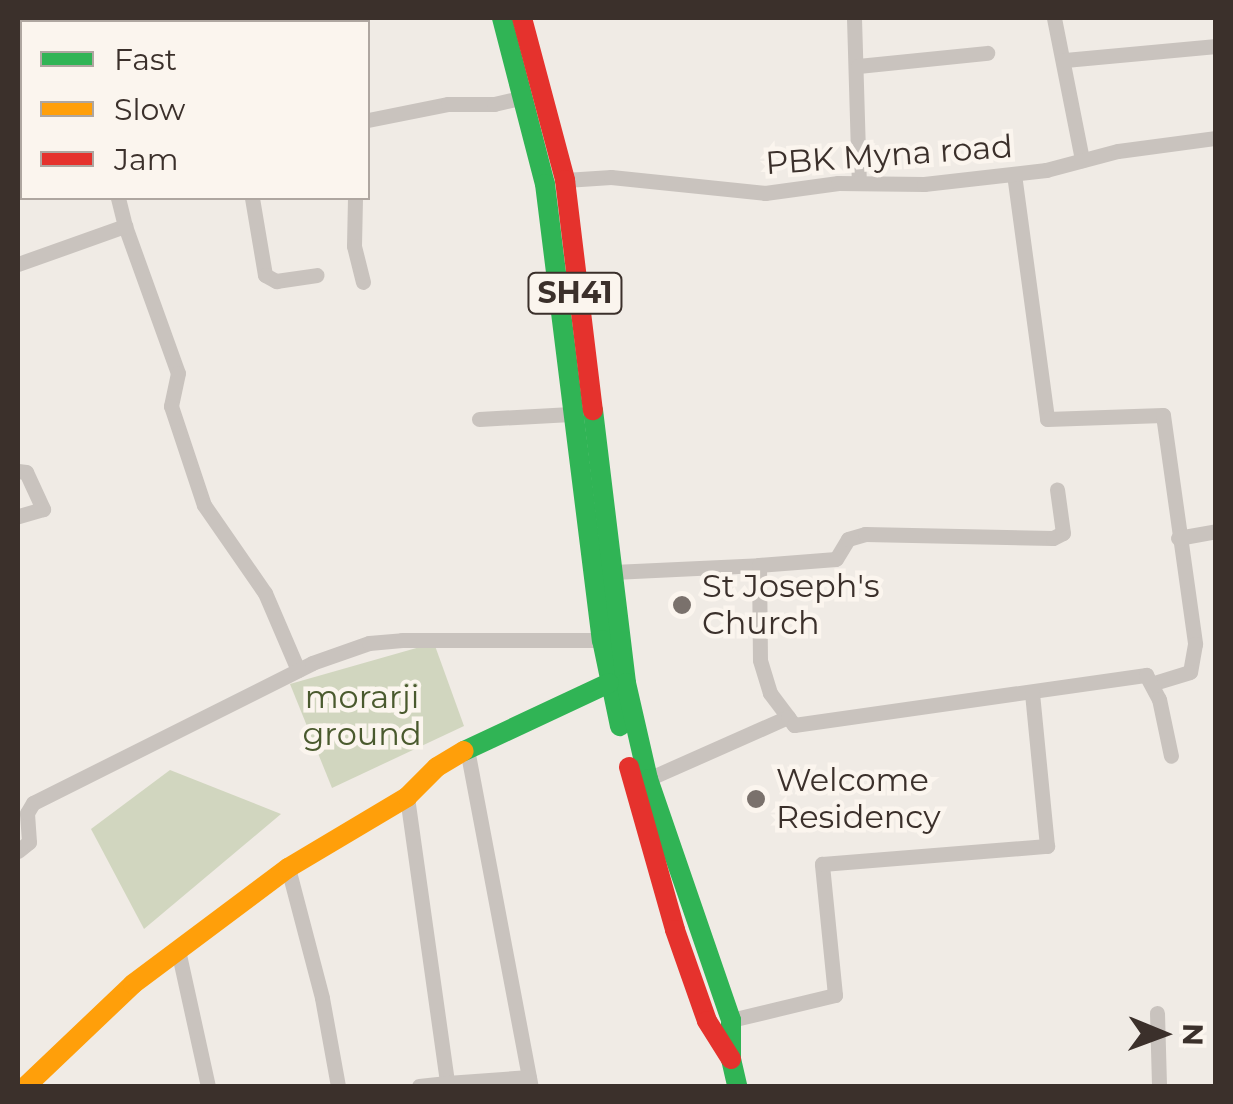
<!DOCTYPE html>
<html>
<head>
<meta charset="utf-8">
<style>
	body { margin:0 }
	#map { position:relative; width:1233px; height:1104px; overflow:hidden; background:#f0ebe5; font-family:Montserrat,sans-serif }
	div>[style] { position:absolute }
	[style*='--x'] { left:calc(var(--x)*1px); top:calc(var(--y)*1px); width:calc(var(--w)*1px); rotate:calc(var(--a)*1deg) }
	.green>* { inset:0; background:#d1d6bf }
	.street>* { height:15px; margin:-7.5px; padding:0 7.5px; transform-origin:7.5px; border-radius:7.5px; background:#c9c3be }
	.fast>* { height:20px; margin:-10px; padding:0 10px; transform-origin:10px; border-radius:10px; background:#30b455 }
	.slow>* { height:20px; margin:-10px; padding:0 10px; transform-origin:10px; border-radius:10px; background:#ff9f0a }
	.jam>* { height:20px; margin:-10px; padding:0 10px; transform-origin:10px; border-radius:10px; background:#e5322d }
	.dots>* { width:28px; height:28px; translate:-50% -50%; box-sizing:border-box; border:5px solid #fbf5ee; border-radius:50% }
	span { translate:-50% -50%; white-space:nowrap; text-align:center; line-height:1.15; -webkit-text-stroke:9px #fbf5ee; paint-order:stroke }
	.shield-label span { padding:2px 8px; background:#fbf5ee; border:2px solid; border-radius:8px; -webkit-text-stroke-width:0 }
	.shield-label { font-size:30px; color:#3b302b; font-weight:700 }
	.street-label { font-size:32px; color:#3b302b }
	.poi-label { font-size:32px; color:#3b302b }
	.left { translate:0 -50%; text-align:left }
	.park-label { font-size:32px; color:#4a5a2e }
	.frame { position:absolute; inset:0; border:20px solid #3b302b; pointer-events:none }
	.legend { position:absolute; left:20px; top:20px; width:350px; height:180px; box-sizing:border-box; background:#fbf5ee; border:2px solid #aea6a0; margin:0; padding:12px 18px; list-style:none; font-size:30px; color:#3b302b }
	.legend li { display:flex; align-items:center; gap:20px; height:50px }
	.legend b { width:50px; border:2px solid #aea6a0 }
	.north { position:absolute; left:1113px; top:984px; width:100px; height:100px; -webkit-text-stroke:8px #fbf5ee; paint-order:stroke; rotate:91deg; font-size:28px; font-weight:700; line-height:40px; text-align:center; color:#3b302b }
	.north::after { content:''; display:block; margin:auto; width:35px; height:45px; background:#3b302b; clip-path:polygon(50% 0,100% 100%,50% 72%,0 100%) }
</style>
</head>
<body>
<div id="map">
	<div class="green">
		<i style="clip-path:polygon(434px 643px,464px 726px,332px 788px,290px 684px)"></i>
		<i style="clip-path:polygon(170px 770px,281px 814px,144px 929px,91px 829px)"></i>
	</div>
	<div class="street">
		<i style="--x:107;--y:18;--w:4;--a:90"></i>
		<i style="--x:854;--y:18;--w:165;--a:88.3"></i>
		<i style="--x:1054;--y:18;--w:145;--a:78.8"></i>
		<i style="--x:1065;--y:60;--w:152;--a:-5.3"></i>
		<i style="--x:858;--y:66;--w:130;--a:-5.8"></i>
		<i style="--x:368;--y:120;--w:82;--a:-11.3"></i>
		<i style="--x:448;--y:104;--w:46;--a:0"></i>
		<i style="--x:494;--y:104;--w:28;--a:-13"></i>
		<i style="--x:1014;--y:174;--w:247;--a:82.3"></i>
		<i style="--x:1047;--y:419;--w:116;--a:-2"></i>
		<i style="--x:1163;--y:415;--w:231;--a:82"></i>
		<i style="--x:1195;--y:644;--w:28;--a:100"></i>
		<i style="--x:1190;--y:672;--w:38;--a:163"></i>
		<i style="--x:565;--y:180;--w:46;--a:-3.7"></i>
		<i style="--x:611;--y:177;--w:155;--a:5.9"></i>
		<i style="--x:765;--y:193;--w:74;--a:-7.8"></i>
		<i style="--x:838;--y:183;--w:86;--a:0.7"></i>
		<i style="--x:924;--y:184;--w:123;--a:-6.5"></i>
		<i style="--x:1046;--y:170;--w:74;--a:-14.8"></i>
		<i style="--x:1118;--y:151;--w:99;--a:-7.6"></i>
		<i style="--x:252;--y:198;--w:78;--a:80.4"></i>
		<i style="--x:265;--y:275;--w:13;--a:29"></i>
		<i style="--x:276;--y:281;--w:41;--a:-8.3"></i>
		<i style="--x:355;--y:198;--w:48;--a:91.2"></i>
		<i style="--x:354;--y:246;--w:37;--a:76"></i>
		<i style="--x:125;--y:226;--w:156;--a:70.2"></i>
		<i style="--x:178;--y:373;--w:34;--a:102"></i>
		<i style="--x:171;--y:406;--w:104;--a:71.6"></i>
		<i style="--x:204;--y:505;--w:107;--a:55.3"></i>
		<i style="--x:265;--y:593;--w:84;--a:66.8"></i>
		<i style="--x:18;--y:264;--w:114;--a:-19.6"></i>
		<i style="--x:125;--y:226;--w:29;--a:-104"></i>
		<i style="--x:479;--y:419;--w:92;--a:-3.1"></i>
		<i style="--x:18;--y:471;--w:8;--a:7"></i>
		<i style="--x:26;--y:472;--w:41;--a:65.3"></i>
		<i style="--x:43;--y:509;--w:26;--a:164"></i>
		<i style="--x:1178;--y:538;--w:39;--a:-10"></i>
		<i style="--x:613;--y:572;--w:146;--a:-2.7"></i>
		<i style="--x:788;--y:717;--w:30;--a:-127"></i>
		<i style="--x:770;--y:693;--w:34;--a:-107"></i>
		<i style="--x:760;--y:660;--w:95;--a:-90.6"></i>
		<i style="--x:759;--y:565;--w:77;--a:-4.5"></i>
		<i style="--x:836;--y:559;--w:23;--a:-59"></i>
		<i style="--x:848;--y:539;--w:18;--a:-16"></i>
		<i style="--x:865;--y:534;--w:188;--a:1.2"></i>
		<i style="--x:1053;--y:538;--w:11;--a:-27"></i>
		<i style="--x:1063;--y:533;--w:44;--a:-97.8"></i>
		<i style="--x:467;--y:749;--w:341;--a:79.3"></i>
		<i style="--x:648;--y:779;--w:153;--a:-23.9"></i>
		<i style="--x:788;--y:717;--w:10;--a:53"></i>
		<i style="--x:794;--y:725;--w:356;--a:-8.1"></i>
		<i style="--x:1146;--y:675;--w:27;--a:62"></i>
		<i style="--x:1159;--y:699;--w:58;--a:78.1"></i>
		<i style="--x:407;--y:797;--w:289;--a:82"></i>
		<i style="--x:447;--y:1083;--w:82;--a:-4.2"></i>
		<i style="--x:18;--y:851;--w:14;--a:-39"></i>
		<i style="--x:29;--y:842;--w:29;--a:-94"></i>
		<i style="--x:27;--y:813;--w:12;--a:-59"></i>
		<i style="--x:33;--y:803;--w:312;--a:-26.6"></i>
		<i style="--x:312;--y:663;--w:60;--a:-19.3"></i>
		<i style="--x:369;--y:643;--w:33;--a:-5"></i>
		<i style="--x:402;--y:640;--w:200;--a:0"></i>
		<i style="--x:288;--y:868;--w:134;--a:75.3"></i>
		<i style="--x:322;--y:998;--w:89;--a:79.7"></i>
		<i style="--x:178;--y:950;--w:139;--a:77.6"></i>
		<i style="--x:1157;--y:1013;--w:73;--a:88.4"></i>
		<i style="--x:731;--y:1020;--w:107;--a:-13.5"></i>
		<i style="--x:835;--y:995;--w:132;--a:-95.7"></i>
		<i style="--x:822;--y:864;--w:226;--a:-4.6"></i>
		<i style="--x:1047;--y:846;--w:154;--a:-95.6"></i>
		<i style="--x:419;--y:1086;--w:28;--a:-6"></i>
	</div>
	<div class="fast">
		<i style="--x:502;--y:18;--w:171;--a:75.5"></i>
		<i style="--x:545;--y:184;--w:460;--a:82.9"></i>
		<i style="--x:602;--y:640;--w:88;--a:78.2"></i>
		<i style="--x:593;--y:410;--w:275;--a:83.1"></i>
		<i style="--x:626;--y:683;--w:98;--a:77.1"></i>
		<i style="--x:648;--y:779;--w:255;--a:71"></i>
		<i style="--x:731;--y:1020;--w:39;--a:90"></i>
		<i style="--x:731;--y:1059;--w:28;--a:77"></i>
		<i style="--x:464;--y:751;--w:160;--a:-25.1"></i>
	</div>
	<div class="slow">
		<i style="--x:26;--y:1086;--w:148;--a:-43.6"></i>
		<i style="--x:133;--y:984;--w:194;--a:-36.8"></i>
		<i style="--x:288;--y:868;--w:139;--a:-30.8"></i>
		<i style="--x:407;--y:797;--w:42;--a:-45"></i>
		<i style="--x:437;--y:767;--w:31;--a:-31"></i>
	</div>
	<div class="jam">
		<i style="--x:522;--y:18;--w:168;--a:75.1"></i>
		<i style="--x:565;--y:180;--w:232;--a:83.1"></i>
		<i style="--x:629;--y:767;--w:169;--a:74.2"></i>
		<i style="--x:675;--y:930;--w:96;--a:70.6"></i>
		<i style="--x:707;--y:1021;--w:45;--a:57.7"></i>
	</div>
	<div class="dots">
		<i style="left:682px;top:605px;background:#7a716c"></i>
		<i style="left:756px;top:799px;background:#7a716c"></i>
	</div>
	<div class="shield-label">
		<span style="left:575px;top:293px">SH41</span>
	</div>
	<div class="street-label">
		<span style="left:889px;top:155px;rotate:-4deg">PBK Myna road</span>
	</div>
	<div class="poi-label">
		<span class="left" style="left:702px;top:605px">St Joseph's<br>Church</span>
		<span class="left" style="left:776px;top:799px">Welcome<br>Residency</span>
	</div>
	<div class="park-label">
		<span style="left:362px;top:716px">morarji<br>ground</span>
	</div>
	<div class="frame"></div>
	<ul class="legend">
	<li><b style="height:12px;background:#30b455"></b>Fast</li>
	<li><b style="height:12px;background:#ff9f0a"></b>Slow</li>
	<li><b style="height:12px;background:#e5322d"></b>Jam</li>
	</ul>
	<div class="north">N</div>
</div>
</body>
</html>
